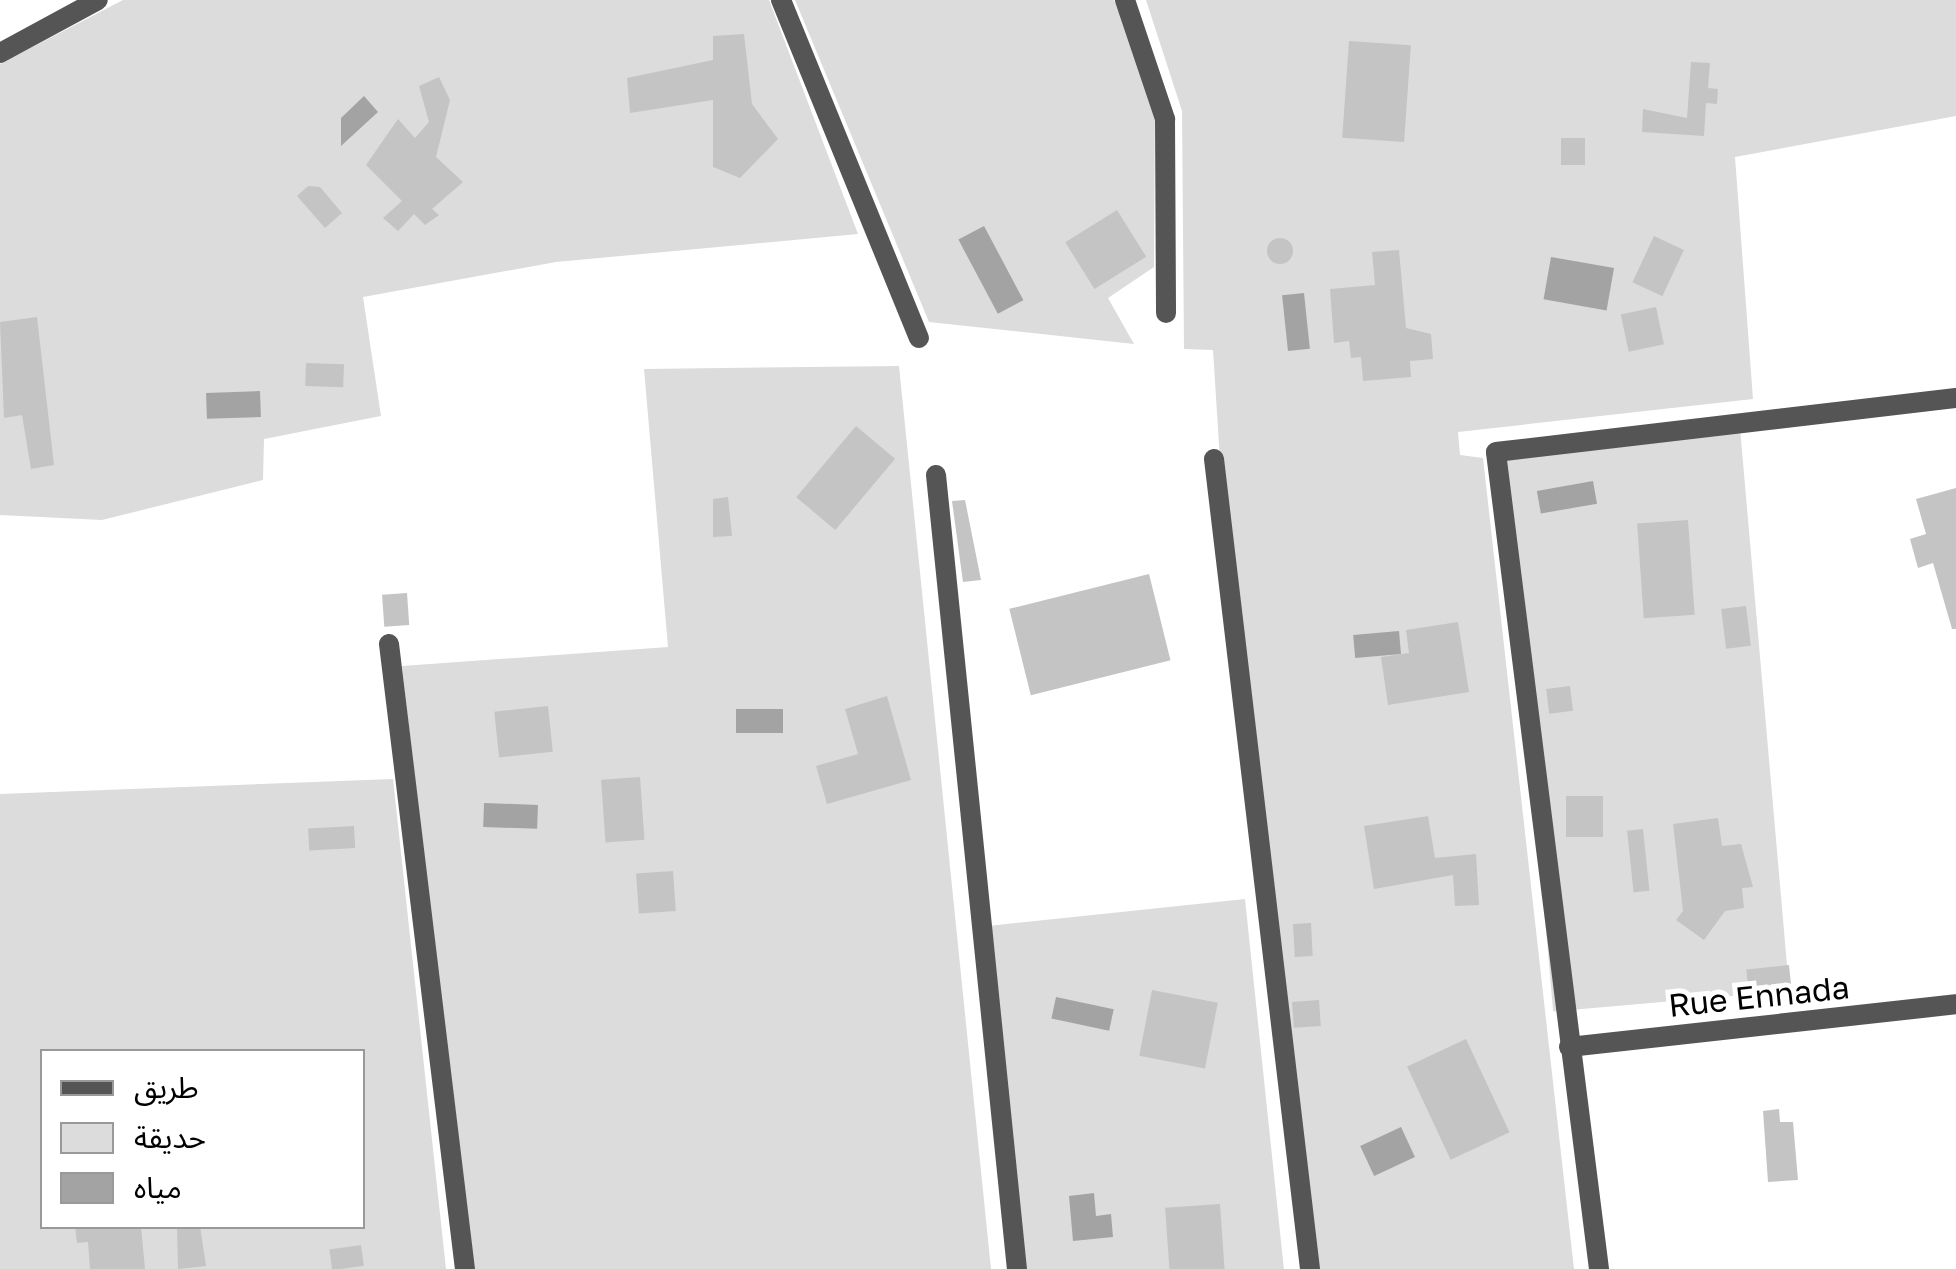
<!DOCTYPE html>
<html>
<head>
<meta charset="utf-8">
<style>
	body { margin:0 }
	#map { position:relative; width:1956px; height:1269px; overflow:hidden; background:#fff; font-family:"Golos Text","Noto Sans Arabic",sans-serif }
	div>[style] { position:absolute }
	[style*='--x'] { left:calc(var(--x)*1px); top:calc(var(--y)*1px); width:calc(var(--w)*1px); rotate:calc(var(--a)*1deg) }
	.green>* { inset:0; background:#dcdcdc; transform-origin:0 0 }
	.water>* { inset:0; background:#a3a3a3; transform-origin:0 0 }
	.building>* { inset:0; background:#c4c4c4; transform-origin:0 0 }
	.round { border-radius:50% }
	.street>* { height:20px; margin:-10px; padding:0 10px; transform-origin:10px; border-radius:10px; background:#555 }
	span { translate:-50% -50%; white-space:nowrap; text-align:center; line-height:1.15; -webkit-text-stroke:10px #fff; paint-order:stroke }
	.street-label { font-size:32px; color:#000 }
	.legend { position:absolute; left:40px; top:1049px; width:325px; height:180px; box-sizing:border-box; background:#fff; border:2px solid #999; margin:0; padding:12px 18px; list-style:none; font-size:30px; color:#000 }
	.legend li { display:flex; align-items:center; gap:20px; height:50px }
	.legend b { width:50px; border:2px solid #999 }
</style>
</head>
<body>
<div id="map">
	<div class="green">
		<i style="clip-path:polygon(123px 0,769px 0,858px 234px,556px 262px,363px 297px,381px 416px,264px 439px,263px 480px,102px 520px,0 515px,0 64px)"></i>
		<i style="clip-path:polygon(795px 0,1114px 0,1155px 100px,1154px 267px,1108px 298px,1134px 344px,929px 322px)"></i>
		<i style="clip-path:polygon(1146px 0,1956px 0,1956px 116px,1735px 157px,1753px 399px,1458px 432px,1460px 455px,1483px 458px,1574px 1269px,1313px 1269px,1222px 492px,1213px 350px,1184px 349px,1182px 111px)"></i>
		<i style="clip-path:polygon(899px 366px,991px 1269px,470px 1269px,402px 666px,668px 647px,644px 369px)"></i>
		<i style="left:1740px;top:428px;width:565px;height:237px;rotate:85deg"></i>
		<i style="clip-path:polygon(evenodd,393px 779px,446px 1269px,0 1269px,0 794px,393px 779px,42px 1052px,362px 1052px,362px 1226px,42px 1226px,42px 1052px)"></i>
		<i style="left:1245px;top:899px;width:372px;height:263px;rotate:84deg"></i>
	</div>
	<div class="water">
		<i style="clip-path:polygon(364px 96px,378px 112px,341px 146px,341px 118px)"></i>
		<i style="left:984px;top:226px;width:84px;height:29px;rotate:62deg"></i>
		<i style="left:1551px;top:257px;width:64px;height:43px;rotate:10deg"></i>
		<i style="left:1304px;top:293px;width:56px;height:22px;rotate:84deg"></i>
		<i style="left:260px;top:391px;width:26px;height:54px;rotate:88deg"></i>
		<i style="left:1593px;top:481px;width:23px;height:57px;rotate:80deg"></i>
		<i style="left:1399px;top:631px;width:23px;height:46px;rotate:85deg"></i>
		<i style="left:783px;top:709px;width:24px;height:47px;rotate:90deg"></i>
		<i style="left:484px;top:803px;width:54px;height:24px;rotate:2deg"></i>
		<i style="left:1056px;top:997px;width:59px;height:22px;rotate:12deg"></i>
		<i style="left:1401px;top:1127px;width:33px;height:45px;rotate:65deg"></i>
		<i style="clip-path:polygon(1094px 1193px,1096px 1216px,1111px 1214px,1113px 1237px,1073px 1241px,1069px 1196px)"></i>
	</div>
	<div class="building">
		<i style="clip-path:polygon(744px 34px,752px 104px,778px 139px,740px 178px,713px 167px,713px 100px,630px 113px,627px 78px,713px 60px,713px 36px)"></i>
		<i style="left:1349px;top:41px;width:62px;height:97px;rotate:4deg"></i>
		<i style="clip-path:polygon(1691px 62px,1710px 63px,1708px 88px,1718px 89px,1717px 104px,1706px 103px,1704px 136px,1642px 132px,1643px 109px,1687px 118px)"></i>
		<i style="clip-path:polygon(439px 77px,450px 100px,436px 157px,463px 182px,432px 209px,439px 215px,425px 225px,414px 214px,398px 231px,383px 218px,402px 201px,366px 165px,398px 119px,415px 138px,429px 122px,419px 86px)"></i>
		<i style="left:1561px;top:138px;width:24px;height:27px"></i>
		<i style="clip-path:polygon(308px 186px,320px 187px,342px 213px,325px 228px,297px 196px)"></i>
		<i style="left:1117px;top:210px;width:55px;height:61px;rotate:58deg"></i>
		<i style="left:1654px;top:236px;width:33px;height:51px;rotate:25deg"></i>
		<i class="round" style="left:1267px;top:238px;width:26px;height:26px"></i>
		<i style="clip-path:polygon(1399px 250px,1406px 328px,1431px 334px,1433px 359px,1410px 361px,1411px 377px,1363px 381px,1361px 357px,1351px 358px,1349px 341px,1334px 343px,1330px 289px,1375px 285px,1372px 252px)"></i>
		<i style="left:1656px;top:307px;width:38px;height:36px;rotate:78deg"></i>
		<i style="clip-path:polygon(37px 317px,54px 465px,31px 469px,22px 415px,4px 418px,0 322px)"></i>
		<i style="left:306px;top:363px;width:38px;height:23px;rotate:2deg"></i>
		<i style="left:856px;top:426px;width:51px;height:93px;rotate:40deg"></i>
		<i style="clip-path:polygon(1956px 488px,1956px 629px,1952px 629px,1933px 563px,1918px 568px,1910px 539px,1926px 534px,1916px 499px)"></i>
		<i style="clip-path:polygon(728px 497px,732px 536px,713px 537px,713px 499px)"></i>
		<i style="clip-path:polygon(965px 500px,981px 580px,963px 582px,952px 501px)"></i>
		<i style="left:1688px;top:520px;width:95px;height:51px;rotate:86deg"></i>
		<i style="left:1149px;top:574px;width:89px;height:144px;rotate:76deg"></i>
		<i style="left:407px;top:593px;width:32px;height:25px;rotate:86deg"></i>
		<i style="left:1746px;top:606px;width:40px;height:25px;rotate:83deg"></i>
		<i style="clip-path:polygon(1458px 622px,1469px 692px,1388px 705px,1381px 657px,1409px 653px,1406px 630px)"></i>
		<i style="left:1570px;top:686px;width:25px;height:24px;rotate:83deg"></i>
		<i style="clip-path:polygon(887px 696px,911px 780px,827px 804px,816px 766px,858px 754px,845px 709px)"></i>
		<i style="left:548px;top:706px;width:46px;height:54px;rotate:84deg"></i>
		<i style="left:640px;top:777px;width:63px;height:39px;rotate:86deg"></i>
		<i style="left:1566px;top:796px;width:37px;height:41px"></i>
		<i style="clip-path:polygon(1428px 816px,1435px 858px,1476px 854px,1479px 905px,1455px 906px,1453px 875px,1374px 889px,1364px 826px)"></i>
		<i style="clip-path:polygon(1718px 818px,1722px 846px,1741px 844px,1753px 887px,1742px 888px,1744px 908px,1725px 911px,1704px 940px,1676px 920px,1683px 911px,1673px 824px)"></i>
		<i style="left:354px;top:826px;width:22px;height:46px;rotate:87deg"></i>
		<i style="left:1643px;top:829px;width:62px;height:16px;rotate:84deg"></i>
		<i style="left:673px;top:871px;width:40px;height:37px;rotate:86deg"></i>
		<i style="left:1311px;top:923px;width:33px;height:18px;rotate:87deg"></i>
		<i style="left:1789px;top:965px;width:19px;height:43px;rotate:84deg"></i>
		<i style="left:1152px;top:990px;width:67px;height:67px;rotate:11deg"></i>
		<i style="left:1319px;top:1000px;width:26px;height:27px;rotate:86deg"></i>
		<i style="left:1466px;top:1039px;width:103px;height:65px;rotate:65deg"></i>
		<i style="clip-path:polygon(1779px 1109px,1780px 1122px,1793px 1122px,1798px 1180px,1768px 1182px,1763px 1111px)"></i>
		<i style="left:1220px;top:1204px;width:65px;height:55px;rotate:86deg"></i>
		<i style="clip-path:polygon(75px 1226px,141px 1226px,145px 1269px,90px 1269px,88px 1242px,77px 1243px)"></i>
		<i style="clip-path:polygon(177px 1226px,200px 1226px,206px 1266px,178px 1269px)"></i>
		<i style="left:361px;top:1245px;width:21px;height:32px;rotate:82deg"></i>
	</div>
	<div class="street">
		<i style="--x:781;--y:0;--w:365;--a:67.8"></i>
		<i style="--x:1125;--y:0;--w:126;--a:71.4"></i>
		<i style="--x:1165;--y:119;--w:194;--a:89.7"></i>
		<i style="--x:0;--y:53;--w:111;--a:-28.4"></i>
		<i style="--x:1214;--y:459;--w:816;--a:83.24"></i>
		<i style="--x:936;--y:475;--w:798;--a:84.18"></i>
		<i style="--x:389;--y:644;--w:630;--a:83.07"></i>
		<i style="--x:1569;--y:1047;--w:389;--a:-6.3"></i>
		<i style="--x:1599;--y:1269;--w:823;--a:-97.19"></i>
		<i style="--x:1496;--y:452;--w:463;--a:-6.7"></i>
	</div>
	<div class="street-label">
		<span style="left:1759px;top:996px;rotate:-6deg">Rue Ennada</span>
	</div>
	<ul class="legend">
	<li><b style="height:12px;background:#555"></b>طريق</li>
	<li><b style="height:28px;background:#dcdcdc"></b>حديقة</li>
	<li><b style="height:28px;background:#a3a3a3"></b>مياه</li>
	</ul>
</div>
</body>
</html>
